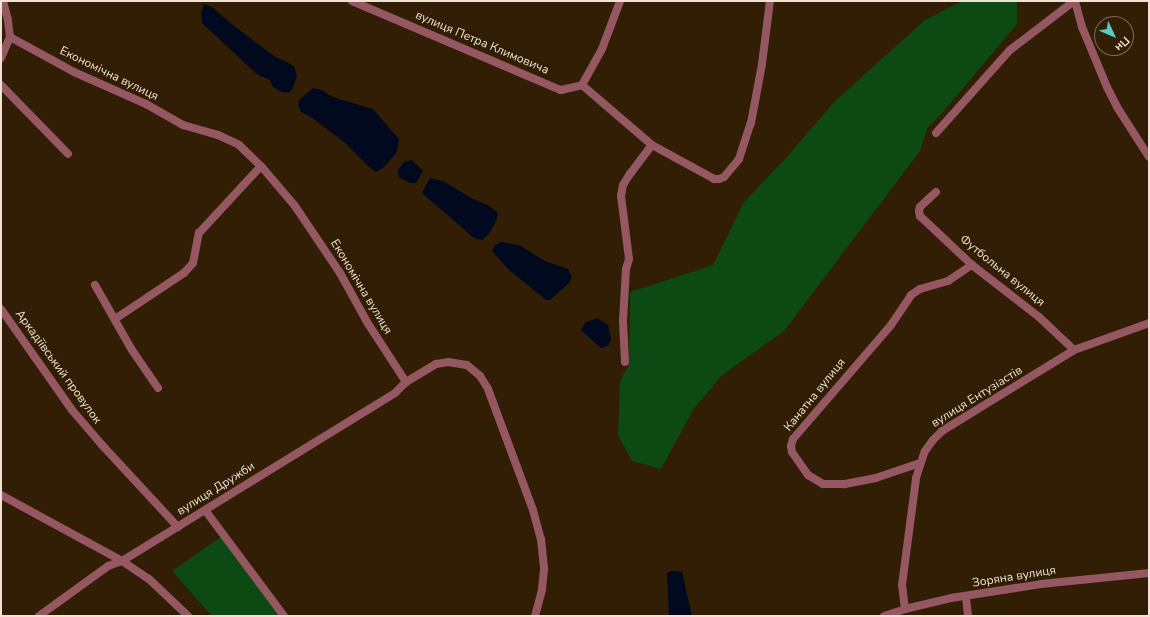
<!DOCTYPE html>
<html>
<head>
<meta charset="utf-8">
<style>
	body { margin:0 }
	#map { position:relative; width:1150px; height:617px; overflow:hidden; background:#311e05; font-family:"Nunito Sans",sans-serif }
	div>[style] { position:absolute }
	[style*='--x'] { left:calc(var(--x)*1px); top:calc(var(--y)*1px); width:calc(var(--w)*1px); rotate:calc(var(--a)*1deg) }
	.green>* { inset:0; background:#0d4912 }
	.water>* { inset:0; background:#00091d }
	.minor>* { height:8px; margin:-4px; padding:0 4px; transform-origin:4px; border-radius:4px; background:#955761 }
	.tertiary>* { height:8px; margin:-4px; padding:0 4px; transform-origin:4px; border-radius:4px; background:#955761 }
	span { translate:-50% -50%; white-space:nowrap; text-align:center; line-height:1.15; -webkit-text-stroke:3px #311e05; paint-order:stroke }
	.street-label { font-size:12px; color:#f0e2d4 }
	.frame { position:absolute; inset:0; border:2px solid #f0e2d4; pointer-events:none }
	.north { position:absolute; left:1094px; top:16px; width:40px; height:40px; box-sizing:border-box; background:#311e05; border:1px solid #7d6c58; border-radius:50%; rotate:134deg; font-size:11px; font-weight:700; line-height:16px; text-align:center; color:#f0e2d4 }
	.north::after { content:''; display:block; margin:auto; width:14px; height:18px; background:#53cdca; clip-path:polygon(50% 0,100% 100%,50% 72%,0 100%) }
</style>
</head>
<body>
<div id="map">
	<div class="green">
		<i style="clip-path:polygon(962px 1px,1017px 1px,1017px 24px,943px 112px,928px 127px,920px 151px,784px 331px,721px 376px,693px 410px,661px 469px,632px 461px,618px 435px,620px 381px,629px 365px,630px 292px,713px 265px,744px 202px,787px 157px,834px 102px,925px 20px)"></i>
		<i style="clip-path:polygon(221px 537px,280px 616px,212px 616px,172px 571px)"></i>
	</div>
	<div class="water">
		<i style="clip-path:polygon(204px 4px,212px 7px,233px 25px,274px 56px,294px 66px,297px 76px,293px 88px,289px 93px,282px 92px,273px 87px,270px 80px,258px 75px,202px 23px,201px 13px)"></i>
		<i style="clip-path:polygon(313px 88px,322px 90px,329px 95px,339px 99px,373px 109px,399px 139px,397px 152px,384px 167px,376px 172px,370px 168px,344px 142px,311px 117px,301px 112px,298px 105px,299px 100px)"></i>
		<i style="clip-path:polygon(412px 160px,423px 171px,416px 183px,410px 183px,399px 177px,398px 170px,404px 162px)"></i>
		<i style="clip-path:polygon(430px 178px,443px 181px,473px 199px,488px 205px,498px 213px,496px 221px,489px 234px,482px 240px,474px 238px,422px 193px)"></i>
		<i style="clip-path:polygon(501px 242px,519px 245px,545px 261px,568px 269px,572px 277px,569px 283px,550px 300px,546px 300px,509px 270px,492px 251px,495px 245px)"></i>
		<i style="clip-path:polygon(597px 318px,608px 325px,611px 340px,608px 346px,601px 348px,581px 330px,585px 323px)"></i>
		<i style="clip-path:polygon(671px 571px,682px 572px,692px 616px,669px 616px,667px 573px)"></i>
	</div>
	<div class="minor">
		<i style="--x:352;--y:1;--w:227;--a:23.1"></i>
		<i style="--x:561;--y:90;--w:22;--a:-13"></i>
		<i style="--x:582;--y:85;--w:92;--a:40.6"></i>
		<i style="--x:652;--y:145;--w:71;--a:28.7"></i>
		<i style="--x:714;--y:179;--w:5;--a:0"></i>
		<i style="--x:719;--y:179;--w:5;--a:-22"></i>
		<i style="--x:724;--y:177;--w:23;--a:-50"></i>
		<i style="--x:739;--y:159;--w:38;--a:-72"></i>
		<i style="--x:751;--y:123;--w:60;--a:-79.4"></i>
		<i style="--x:762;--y:64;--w:64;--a:-82.8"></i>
		<i style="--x:1075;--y:1;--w:27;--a:75"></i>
		<i style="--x:1082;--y:27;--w:65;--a:67.4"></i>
		<i style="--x:1107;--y:87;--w:22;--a:63"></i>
		<i style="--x:1117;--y:107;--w:59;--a:57.4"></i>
		<i style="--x:10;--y:37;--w:73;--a:28.7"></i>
		<i style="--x:74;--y:72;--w:79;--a:24"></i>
		<i style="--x:146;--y:104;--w:43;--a:29.6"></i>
		<i style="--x:183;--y:125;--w:36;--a:16"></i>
		<i style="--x:218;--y:135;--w:23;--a:25"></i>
		<i style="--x:239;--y:145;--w:30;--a:44"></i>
		<i style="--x:261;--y:166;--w:52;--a:49.6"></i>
		<i style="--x:295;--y:206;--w:81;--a:56.1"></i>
		<i style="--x:340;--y:273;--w:56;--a:61.1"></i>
		<i style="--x:367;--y:322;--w:72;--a:57"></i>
		<i style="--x:406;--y:382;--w:35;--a:-31"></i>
		<i style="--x:436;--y:364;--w:12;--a:-9"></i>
		<i style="--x:448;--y:362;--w:19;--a:9"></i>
		<i style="--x:467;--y:365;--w:17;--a:40"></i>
		<i style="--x:480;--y:376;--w:15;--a:58"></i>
		<i style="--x:488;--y:389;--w:129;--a:69.6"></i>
		<i style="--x:533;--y:510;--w:30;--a:75"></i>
		<i style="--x:541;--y:539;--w:31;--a:84"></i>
		<i style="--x:544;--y:570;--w:20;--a:96"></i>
		<i style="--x:542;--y:590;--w:27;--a:105"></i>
		<i style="--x:1;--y:85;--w:96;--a:45.8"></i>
		<i style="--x:582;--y:85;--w:41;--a:-60.9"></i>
		<i style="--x:602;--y:49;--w:51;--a:-69.4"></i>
		<i style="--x:936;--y:133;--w:111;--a:-48.3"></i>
		<i style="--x:1010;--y:50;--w:81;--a:-37.4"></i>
		<i style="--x:936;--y:192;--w:22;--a:137"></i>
		<i style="--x:920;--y:207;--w:4;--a:104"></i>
		<i style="--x:919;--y:211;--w:5;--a:79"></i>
		<i style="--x:920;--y:216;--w:71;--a:43.3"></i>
		<i style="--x:972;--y:265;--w:85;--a:37.8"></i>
		<i style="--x:1039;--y:317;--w:48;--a:43.3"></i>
		<i style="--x:95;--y:285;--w:75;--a:60.4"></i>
		<i style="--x:132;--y:350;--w:46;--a:55.6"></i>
		<i style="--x:1;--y:309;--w:123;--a:54.9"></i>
		<i style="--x:72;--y:410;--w:46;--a:49.4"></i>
		<i style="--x:102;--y:445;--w:112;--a:47.2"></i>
		<i style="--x:115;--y:319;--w:83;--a:-33.7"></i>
		<i style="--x:184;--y:273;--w:13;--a:-48"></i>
		<i style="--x:193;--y:263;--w:31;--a:-79"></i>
		<i style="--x:199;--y:233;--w:91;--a:-47.2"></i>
		<i style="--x:625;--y:362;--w:41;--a:-92.8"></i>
		<i style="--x:623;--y:321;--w:52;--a:-86.7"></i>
		<i style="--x:626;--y:269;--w:10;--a:-73"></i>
		<i style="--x:629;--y:259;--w:64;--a:-97.2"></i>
		<i style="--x:621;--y:196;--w:11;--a:-80"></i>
		<i style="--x:623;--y:185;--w:13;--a:-58"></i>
		<i style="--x:630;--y:174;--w:36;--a:-53"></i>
		<i style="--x:920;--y:463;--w:46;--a:161.2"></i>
		<i style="--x:876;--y:478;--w:33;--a:169"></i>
		<i style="--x:844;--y:484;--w:21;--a:180"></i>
		<i style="--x:823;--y:484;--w:17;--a:-149"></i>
		<i style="--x:808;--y:475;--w:28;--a:-125"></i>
		<i style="--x:792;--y:452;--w:6;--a:-99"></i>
		<i style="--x:791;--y:446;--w:7;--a:-74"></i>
		<i style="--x:793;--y:439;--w:150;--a:-49.3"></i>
		<i style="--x:891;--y:325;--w:36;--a:-56"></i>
		<i style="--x:911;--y:295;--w:11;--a:-34"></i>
		<i style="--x:920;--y:289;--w:29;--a:-16"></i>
		<i style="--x:948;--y:281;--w:29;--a:-34"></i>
		<i style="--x:1;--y:495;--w:138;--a:28.6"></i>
		<i style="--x:122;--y:561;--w:32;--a:34"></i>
		<i style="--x:149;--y:579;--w:54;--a:43.5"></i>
		<i style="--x:205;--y:510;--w:132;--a:53.3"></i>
		<i style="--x:966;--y:597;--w:19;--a:84"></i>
		<i style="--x:905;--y:609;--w:24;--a:-97"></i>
		<i style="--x:902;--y:585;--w:108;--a:-82.5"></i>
		<i style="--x:916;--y:478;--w:28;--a:-72"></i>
		<i style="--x:925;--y:451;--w:14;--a:-54"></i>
		<i style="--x:933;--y:440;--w:13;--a:-45"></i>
		<i style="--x:942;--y:431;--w:155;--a:-31.5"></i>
		<i style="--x:1074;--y:350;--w:80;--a:-19.8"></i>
		<i style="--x:39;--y:616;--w:85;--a:-35.9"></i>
		<i style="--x:108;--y:566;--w:15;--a:-20"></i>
		<i style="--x:122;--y:561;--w:321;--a:-31.6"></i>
		<i style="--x:395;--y:393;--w:16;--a:-45"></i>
		<i style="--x:884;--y:616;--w:22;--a:-18"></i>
		<i style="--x:905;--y:609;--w:47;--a:-13.4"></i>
		<i style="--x:951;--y:598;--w:91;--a:-8.8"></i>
		<i style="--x:1041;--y:584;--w:109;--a:-5.8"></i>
	</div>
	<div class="tertiary">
		<i style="--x:1;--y:58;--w:23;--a:-67"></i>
		<i style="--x:10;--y:37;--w:17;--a:-97"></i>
		<i style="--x:8;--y:20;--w:20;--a:-105"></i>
	</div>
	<div class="street-label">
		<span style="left:482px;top:43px;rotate:23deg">вулиця Петра Климовича</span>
		<span style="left:109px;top:74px;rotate:26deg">Економічна вулиця</span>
		<span style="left:1002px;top:271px;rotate:39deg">Футбольна вулиця</span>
		<span style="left:361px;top:287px;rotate:59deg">Економічна вулиця</span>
		<span style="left:58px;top:367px;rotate:54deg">Аркадіївський провулок</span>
		<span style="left:815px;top:395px;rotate:-51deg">Канатна вулиця</span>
		<span style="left:977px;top:397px;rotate:-32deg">вулиця Ентузіастів</span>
		<span style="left:216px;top:489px;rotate:-32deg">вулиця Дружби</span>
		<span style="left:1014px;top:577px;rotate:-9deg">Зоряна вулиця</span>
	</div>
	<div class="frame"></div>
	<div class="north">Пн</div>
</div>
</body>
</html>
